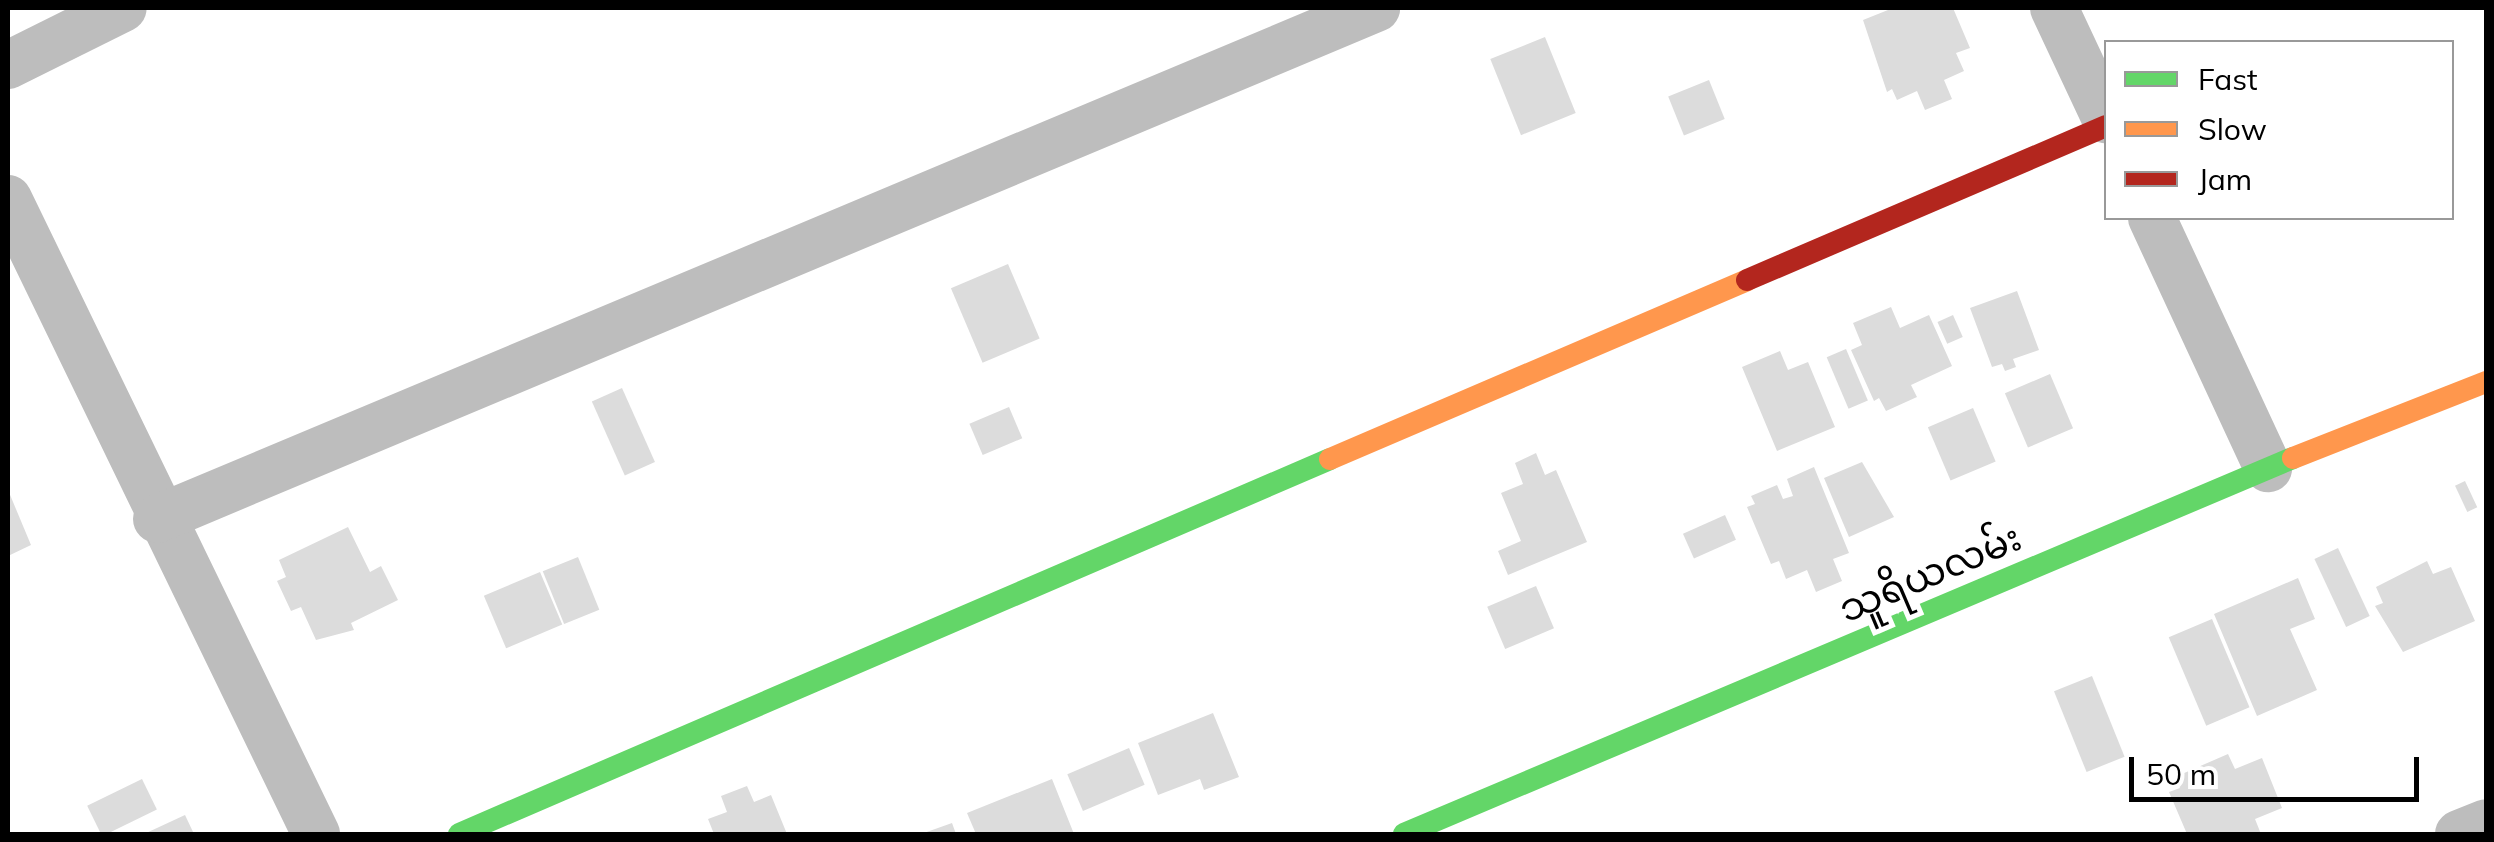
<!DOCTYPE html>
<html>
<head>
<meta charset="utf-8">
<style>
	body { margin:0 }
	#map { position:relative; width:2494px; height:842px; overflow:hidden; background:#fff; font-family:Mulish,"Noto Sans Myanmar",sans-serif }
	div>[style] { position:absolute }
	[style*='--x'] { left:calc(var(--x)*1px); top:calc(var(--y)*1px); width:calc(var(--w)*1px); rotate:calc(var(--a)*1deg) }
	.building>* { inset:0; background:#dcdcdc; transform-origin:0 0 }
	.street>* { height:48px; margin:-24px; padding:0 24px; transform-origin:24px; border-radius:24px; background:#bdbdbd }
	.fast>* { height:22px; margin:-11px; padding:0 11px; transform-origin:11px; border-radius:11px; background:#63d668 }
	.slow>* { height:22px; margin:-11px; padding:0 11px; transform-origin:11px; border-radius:11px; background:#ff974d }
	.jam>* { height:22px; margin:-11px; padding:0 11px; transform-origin:11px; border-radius:11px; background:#b3261e }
	span { translate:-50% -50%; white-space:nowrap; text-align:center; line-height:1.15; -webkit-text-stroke:10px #fff; paint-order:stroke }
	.street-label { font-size:38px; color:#000 }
	.frame { position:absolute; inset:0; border:10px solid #000; pointer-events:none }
	.legend { position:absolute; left:2104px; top:40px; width:350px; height:180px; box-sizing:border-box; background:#fff; border:2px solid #999; margin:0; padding:12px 18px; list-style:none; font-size:30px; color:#000 }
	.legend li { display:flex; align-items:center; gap:20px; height:50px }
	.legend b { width:50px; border:2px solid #999 }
	.scale { position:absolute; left:2129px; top:757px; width:290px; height:45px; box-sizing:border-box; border:5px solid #000; border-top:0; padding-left:12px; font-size:30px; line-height:35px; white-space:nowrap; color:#000; -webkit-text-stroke:8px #fff; paint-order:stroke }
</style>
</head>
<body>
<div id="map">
	<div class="building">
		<i style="clip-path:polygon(1893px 8px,1953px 8px,1970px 48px,1956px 53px,1964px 71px,1944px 80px,1952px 99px,1925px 110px,1917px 91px,1897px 100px,1892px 89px,1887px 92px,1863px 20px)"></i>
		<i style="left:1545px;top:37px;width:82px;height:59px;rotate:68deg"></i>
		<i style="left:1709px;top:80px;width:42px;height:44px;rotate:68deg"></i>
		<i style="left:1008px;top:264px;width:81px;height:62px;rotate:67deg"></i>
		<i style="clip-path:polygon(2017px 291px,2039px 350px,2013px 359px,2016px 367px,2005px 371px,2002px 364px,1992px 367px,1970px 308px)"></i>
		<i style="clip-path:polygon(1891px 307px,1900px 328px,1929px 315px,1952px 366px,1911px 385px,1917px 397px,1886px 411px,1879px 398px,1874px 401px,1851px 350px,1862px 345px,1853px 323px)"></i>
		<i style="left:1953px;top:315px;width:24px;height:17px;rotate:66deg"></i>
		<i style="left:1846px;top:349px;width:56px;height:21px;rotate:67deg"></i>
		<i style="clip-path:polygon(1780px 351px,1788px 370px,1808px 362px,1835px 427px,1777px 451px,1742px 367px)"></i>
		<i style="left:2050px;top:374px;width:59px;height:49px;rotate:67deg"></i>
		<i style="left:622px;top:388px;width:81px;height:33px;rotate:66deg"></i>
		<i style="left:1009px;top:407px;width:34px;height:43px;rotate:67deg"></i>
		<i style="left:1973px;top:408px;width:58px;height:49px;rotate:67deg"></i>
		<i style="clip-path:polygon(1536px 453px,1545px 475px,1556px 470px,1587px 542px,1508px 575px,1498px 551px,1521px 541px,1501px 493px,1523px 484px,1515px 463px)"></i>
		<i style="clip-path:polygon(1862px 462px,1894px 517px,1849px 537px,1824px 478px)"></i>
		<i style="clip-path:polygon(1814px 467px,1849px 553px,1833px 559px,1842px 581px,1816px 592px,1807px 570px,1786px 579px,1779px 561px,1771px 564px,1747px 507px,1755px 504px,1751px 496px,1777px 485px,1783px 499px,1793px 496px,1787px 479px)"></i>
		<i style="left:2465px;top:481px;width:29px;height:11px;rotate:65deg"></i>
		<i style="clip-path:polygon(8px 490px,31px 545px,8px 556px)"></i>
		<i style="left:1725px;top:515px;width:27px;height:46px;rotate:66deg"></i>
		<i style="clip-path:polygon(348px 527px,370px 572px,381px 566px,398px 600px,351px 623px,354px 630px,316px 640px,301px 607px,291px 611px,277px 581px,286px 577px,279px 560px)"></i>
		<i style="left:2338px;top:548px;width:75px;height:26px;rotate:65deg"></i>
		<i style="left:578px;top:557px;width:57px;height:38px;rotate:68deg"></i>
		<i style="clip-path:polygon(2427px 561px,2433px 574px,2451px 567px,2475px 621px,2403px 652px,2375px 606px,2383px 603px,2376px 587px)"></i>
		<i style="left:540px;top:572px;width:57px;height:61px;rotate:67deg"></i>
		<i style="clip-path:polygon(2298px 578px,2315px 619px,2290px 629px,2317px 690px,2257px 716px,2214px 614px)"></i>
		<i style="left:1536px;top:586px;width:46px;height:53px;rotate:67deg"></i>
		<i style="left:2212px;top:619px;width:96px;height:47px;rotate:67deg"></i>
		<i style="left:2092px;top:676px;width:87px;height:41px;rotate:68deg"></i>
		<i style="clip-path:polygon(1213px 713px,1239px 777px,1204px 790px,1200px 779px,1158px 795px,1138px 743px)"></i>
		<i style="left:1129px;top:748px;width:40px;height:67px;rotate:67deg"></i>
		<i style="clip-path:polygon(2228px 754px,2235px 769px,2262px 758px,2282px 808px,2255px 819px,2261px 834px,2187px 834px,2169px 792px,2180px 788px,2175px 777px)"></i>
		<i style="left:142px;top:779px;width:34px;height:61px;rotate:64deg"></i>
		<i style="clip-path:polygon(1052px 779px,1074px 834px,976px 834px,967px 813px)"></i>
		<i style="clip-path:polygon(747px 786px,754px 802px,771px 795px,787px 834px,714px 834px,708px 819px,727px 812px,721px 796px)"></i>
		<i style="clip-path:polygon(185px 815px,194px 834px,144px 834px)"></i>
		<i style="clip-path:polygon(952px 823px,956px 834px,921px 834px)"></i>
	</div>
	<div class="street">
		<i style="--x:2054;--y:8;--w:123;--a:64.9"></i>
		<i style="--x:8;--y:65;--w:128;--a:-26.4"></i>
		<i style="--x:8;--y:199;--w:706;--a:64.12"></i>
		<i style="--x:2152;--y:218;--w:276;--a:65.1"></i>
		<i style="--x:157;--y:519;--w:1322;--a:-22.74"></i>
		<i style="--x:2459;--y:834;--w:29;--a:-22"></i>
	</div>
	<div class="fast">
		<i style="--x:459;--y:834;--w:948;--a:-23.29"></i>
		<i style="--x:1404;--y:834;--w:965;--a:-22.93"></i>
	</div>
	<div class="slow">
		<i style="--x:2293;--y:458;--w:207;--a:-21.5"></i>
		<i style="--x:1330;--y:459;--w:454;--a:-23.2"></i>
	</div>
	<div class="jam">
		<i style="--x:1747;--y:280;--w:391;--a:-23.2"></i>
	</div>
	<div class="street-label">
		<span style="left:1930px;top:573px;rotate:-23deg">သူရိယလမ်း</span>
	</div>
	<div class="frame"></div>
	<ul class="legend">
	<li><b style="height:12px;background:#63d668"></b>Fast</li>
	<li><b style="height:12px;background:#ff974d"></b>Slow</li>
	<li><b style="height:12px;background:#b3261e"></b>Jam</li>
	</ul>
	<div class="scale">50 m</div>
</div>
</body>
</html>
